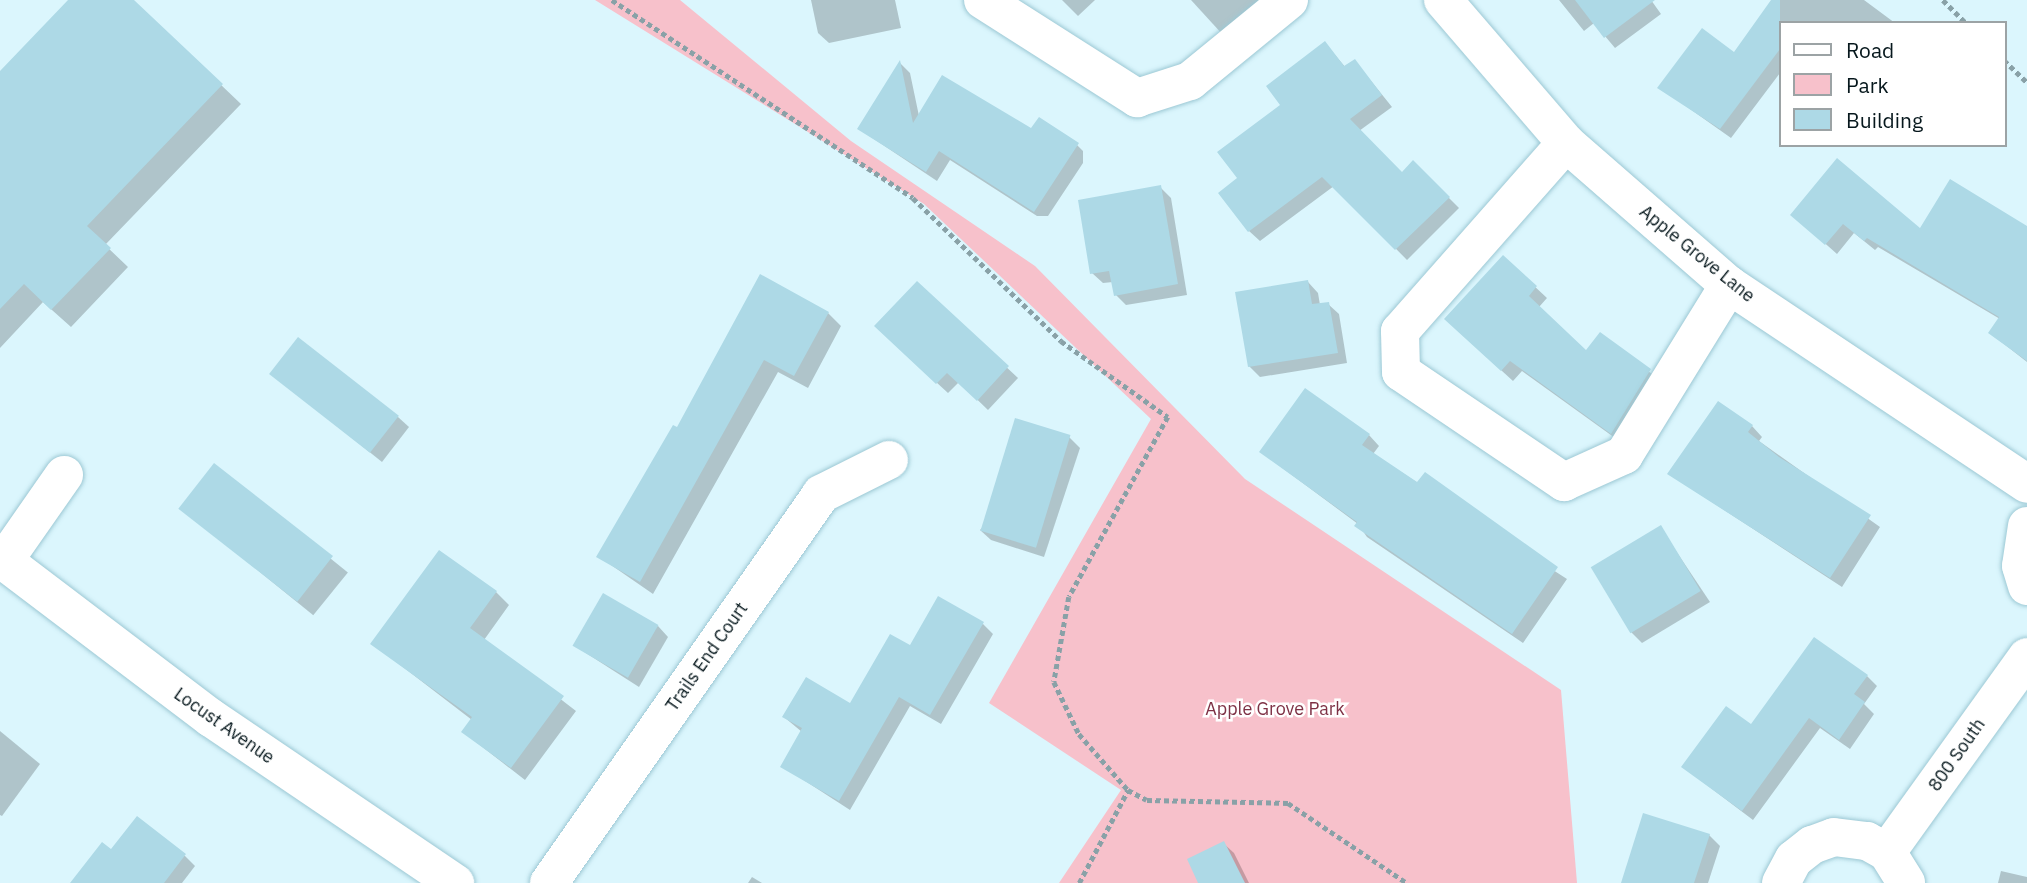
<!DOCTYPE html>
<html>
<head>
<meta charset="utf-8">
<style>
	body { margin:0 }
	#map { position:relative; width:2027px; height:883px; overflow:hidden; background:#dbf6fd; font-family:"IBM Plex Sans",sans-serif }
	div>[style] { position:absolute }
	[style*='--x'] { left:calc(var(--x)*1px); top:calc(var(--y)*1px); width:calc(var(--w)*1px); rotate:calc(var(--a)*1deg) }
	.green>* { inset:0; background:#f7c1cb }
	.shadow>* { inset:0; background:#0003; transform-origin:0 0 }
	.building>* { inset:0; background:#add9e6; transform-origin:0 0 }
	.path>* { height:4.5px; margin-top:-2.25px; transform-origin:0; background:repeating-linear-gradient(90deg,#89a1a7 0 5px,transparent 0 8.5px) }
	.roads { filter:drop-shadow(0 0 2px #9cc8d4) drop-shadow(0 0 2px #9cc8d4) }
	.minor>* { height:38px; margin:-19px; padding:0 19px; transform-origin:19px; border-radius:19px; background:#fff }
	span { translate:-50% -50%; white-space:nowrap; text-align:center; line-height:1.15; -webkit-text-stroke:5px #fff; paint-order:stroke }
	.street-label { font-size:18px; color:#07181d }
	.park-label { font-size:18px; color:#7e3145 }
	.legend { position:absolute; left:1779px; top:21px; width:228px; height:126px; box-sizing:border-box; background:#fff; border:2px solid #9ca3a5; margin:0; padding:9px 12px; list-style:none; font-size:21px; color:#07181d }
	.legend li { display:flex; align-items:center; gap:14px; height:35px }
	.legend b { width:35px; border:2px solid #9ca3a5 }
</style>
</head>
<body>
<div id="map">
	<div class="green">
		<i style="clip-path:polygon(595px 0,680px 0,851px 141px,1035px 266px,1245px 479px,1561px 690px,1577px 883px,1059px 883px,1121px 790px,989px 703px,1151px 419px,924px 204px)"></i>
	</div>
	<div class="shadow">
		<i style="clip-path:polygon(70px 0,132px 0,241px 104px,105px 245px,128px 267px,71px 327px,43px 302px,0 348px,0 73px)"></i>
		<i style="clip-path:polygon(811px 0,895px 0,901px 28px,829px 43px,818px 33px)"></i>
		<i style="clip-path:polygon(1062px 0,1095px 0,1078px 16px)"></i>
		<i style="clip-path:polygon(1191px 0,1265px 0,1223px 35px)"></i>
		<i style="clip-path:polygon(1559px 0,1651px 0,1661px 14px,1615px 48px,1594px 23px,1584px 31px)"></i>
		<i style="clip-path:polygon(1773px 0,1864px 0,1895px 23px,1780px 23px,1780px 73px,1731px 138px,1659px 87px,1734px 54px)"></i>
		<i style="clip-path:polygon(1325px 43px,1346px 68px,1355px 61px,1392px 107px,1359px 131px,1402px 174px,1413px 162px,1459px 208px,1407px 260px,1334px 186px,1260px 241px,1249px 231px,1239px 178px)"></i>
		<i style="clip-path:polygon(900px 63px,910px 73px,919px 116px,1032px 130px,1072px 140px,1083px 151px,1083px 163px,1048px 216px,1037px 216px,950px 160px,937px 181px,859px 129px)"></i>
		<i style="clip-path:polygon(1160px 187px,1171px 198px,1187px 295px,1126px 305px,1116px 295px,1113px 282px,1103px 283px,1092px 273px)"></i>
		<i style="clip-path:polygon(1793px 215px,1921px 230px,2027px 269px,2027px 362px,1990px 333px,2000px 319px,1878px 247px,1875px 250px,1854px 233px,1837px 254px)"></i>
		<i style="clip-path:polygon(1504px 258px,1547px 298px,1539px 307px,1587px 352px,1600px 334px,1661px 381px,1622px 443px,1522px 371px,1513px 381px,1457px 330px)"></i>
		<i style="clip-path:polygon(760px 276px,828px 313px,841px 326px,808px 388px,778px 372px,653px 594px,598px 556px,677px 430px)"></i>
		<i style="clip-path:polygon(1308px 282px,1318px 293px,1320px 305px,1328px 304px,1339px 314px,1347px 363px,1260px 377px,1249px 366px)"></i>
		<i style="clip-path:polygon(917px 283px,1018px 378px,988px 410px,959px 382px,948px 393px,887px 337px)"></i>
		<i style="clip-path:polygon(272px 374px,398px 417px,409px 427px,382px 462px)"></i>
		<i style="clip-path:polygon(1752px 426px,1762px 437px,1759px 441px,1880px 527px,1842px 587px,1669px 474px)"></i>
		<i style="clip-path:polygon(1369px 435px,1379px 446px,1373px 454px,1567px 579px,1523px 643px,1367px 537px,1358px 524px,1261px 452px)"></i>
		<i style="clip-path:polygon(1069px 437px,1080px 448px,1044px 557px,991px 540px,980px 530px)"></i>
		<i style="left:215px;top:465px;width:171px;height:55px;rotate:39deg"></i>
		<i style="clip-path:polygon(1660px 527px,1710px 602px,1642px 643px,1631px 632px)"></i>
		<i style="clip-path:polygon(496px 592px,509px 605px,484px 640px,576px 711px,525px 780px,463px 732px,472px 720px,373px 644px)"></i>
		<i style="clip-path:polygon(983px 624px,993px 634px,941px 724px,910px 706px,850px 810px,782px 766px,802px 732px,784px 717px,851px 705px,910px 648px)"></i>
		<i style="clip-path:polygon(658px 626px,668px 637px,639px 687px,575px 646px)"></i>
		<i style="clip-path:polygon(1867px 676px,1877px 686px,1864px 704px,1874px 714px,1850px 749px,1820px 728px,1753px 820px,1683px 767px,1751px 726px)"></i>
		<i style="clip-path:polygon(0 731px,40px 764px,2px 816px,0 815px)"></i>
		<i style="clip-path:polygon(1709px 835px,1720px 846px,1708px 883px,1623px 883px)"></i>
		<i style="clip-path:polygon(1223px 843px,1234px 853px,1249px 883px,1200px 883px)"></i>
		<i style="clip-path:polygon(112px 852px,185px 856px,195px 866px,182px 883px,73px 883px)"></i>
		<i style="clip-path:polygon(2001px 871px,2027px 877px,2027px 883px,1998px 883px)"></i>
		<i style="clip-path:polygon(752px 877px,762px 883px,748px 883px)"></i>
	</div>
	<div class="building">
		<i style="clip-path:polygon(68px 0,134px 0,223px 84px,87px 226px,111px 248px,51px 310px,24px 284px,0 309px,0 71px)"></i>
		<i style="clip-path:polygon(1575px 0,1655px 0,1604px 38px)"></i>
		<i style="clip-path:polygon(1771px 0,1780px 0,1780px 49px,1720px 129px,1657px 88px,1702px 28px,1734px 52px)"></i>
		<i style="clip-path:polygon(1325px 41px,1344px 66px,1355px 59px,1382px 95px,1350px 119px,1402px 172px,1413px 160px,1450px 197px,1395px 250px,1322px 177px,1248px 232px,1218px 193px,1237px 178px,1217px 152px,1280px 105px,1266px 86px)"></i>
		<i style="clip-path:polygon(900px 60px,913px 123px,942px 75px,1031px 128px,1039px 117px,1079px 143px,1034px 212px,939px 151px,926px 172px,857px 129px)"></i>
		<i style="clip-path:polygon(1837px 158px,1920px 228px,1950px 179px,2027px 226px,2027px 361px,1988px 333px,1999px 317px,1867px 238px,1864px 241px,1843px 224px,1825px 245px,1790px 215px)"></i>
		<i style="clip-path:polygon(1161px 185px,1178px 284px,1114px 296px,1109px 271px,1090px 274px,1078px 200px)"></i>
		<i style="clip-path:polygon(1503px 255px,1537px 286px,1529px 296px,1586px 350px,1600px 332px,1651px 369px,1611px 434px,1510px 361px,1501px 371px,1444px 319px)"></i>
		<i style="clip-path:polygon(760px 274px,829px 312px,794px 376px,764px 360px,640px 582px,596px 557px,673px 425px,677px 427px)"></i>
		<i style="clip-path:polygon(1308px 280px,1312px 304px,1329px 302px,1338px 353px,1248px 367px,1235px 292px)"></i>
		<i style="clip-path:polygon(917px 281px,1009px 366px,977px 401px,947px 373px,936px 384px,874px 326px)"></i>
		<i style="left:298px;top:337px;width:128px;height:47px;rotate:38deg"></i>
		<i style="clip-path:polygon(1305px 388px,1370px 434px,1362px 445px,1417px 482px,1425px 472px,1558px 567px,1512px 634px,1354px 526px,1357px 522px,1259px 452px)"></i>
		<i style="clip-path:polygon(1718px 401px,1753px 425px,1748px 432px,1779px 457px,1871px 515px,1830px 578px,1667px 474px)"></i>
		<i style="left:1015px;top:418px;width:58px;height:118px;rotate:17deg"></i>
		<i style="left:214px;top:463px;width:151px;height:58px;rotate:38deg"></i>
		<i style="left:1661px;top:525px;width:77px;height:82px;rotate:59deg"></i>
		<i style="clip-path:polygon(439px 550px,497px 591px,470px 628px,564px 696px,511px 768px,461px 732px,472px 717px,370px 644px)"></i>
		<i style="left:603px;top:593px;width:64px;height:61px;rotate:30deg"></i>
		<i style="clip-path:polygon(938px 596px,984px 622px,930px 715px,899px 697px,839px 801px,780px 767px,802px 728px,782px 717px,806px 677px,850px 703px,890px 634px,910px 645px)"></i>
		<i style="clip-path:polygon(1814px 637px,1868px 675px,1854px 694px,1865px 702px,1839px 740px,1809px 718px,1742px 811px,1681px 767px,1726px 706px,1751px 724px)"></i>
		<i style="clip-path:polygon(1643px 813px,1710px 834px,1694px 883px,1621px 883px)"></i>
		<i style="clip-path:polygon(137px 816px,186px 854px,164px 883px,70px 883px,102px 842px,111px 849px)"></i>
		<i style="clip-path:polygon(1224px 841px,1245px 883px,1198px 883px,1187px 859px)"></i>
	</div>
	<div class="path">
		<i style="--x:612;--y:0;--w:360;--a:33.3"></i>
		<i style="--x:913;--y:198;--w:206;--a:44"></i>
		<i style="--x:1061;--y:341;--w:131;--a:35.4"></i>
		<i style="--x:1168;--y:417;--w:205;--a:118.8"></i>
		<i style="--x:1069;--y:597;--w:86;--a:100"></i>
		<i style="--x:1054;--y:682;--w:58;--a:64.3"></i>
		<i style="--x:1079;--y:734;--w:74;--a:48.8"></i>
		<i style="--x:1128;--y:790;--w:21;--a:28"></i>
		<i style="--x:1147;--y:800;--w:141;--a:1.2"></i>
		<i style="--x:1288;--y:803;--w:143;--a:33.9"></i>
		<i style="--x:1943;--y:0;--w:33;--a:45"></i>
		<i style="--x:2004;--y:60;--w:32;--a:44"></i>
		<i style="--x:1079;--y:883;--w:105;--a:-62.2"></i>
	</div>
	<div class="roads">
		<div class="minor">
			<i style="--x:983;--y:0;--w:183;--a:32.5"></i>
			<i style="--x:1137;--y:98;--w:56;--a:-17.8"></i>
			<i style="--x:1190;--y:81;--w:128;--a:-39.3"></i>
			<i style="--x:1443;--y:0;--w:189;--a:49.3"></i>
			<i style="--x:1566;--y:143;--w:216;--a:41.1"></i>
			<i style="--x:1729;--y:285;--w:358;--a:33.7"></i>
			<i style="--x:1566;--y:143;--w:251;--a:131.4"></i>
			<i style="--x:1400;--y:331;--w:41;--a:88.6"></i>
			<i style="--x:1401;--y:372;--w:197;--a:34"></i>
			<i style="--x:1564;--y:482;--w:66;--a:-24.2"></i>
			<i style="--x:1624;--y:455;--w:200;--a:-58.3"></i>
			<i style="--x:2027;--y:526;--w:40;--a:98.5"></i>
			<i style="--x:2021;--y:566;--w:21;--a:73"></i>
			<i style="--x:0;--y:558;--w:265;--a:37.2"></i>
			<i style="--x:211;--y:718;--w:295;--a:34.1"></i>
			<i style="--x:4;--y:561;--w:105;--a:-55.1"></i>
			<i style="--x:1887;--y:852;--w:240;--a:-54.3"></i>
			<i style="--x:549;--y:883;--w:475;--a:-55"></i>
			<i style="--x:821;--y:494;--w:76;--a:-26.6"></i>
			<i style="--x:1781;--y:883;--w:27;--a:-62"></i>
			<i style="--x:1794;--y:859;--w:23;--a:-38"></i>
			<i style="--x:1812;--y:845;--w:23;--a:-20"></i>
			<i style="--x:1834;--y:837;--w:33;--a:7"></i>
			<i style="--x:1867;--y:841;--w:23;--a:29"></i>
			<i style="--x:1887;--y:852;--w:36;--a:58"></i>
		</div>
	</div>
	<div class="street-label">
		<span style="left:1697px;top:254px;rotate:39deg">Apple Grove Lane</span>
		<span style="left:707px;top:657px;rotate:-55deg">Trails End Court</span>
		<span style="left:224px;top:726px;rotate:35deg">Locust Avenue</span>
		<span style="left:1957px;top:755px;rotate:-55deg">800 South</span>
	</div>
	<div class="park-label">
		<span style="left:1275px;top:709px">Apple Grove Park</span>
	</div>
	<ul class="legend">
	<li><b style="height:9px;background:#fff"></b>Road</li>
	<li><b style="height:19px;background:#f7c1cb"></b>Park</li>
	<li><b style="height:19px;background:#add9e6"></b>Building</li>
	</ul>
</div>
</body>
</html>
